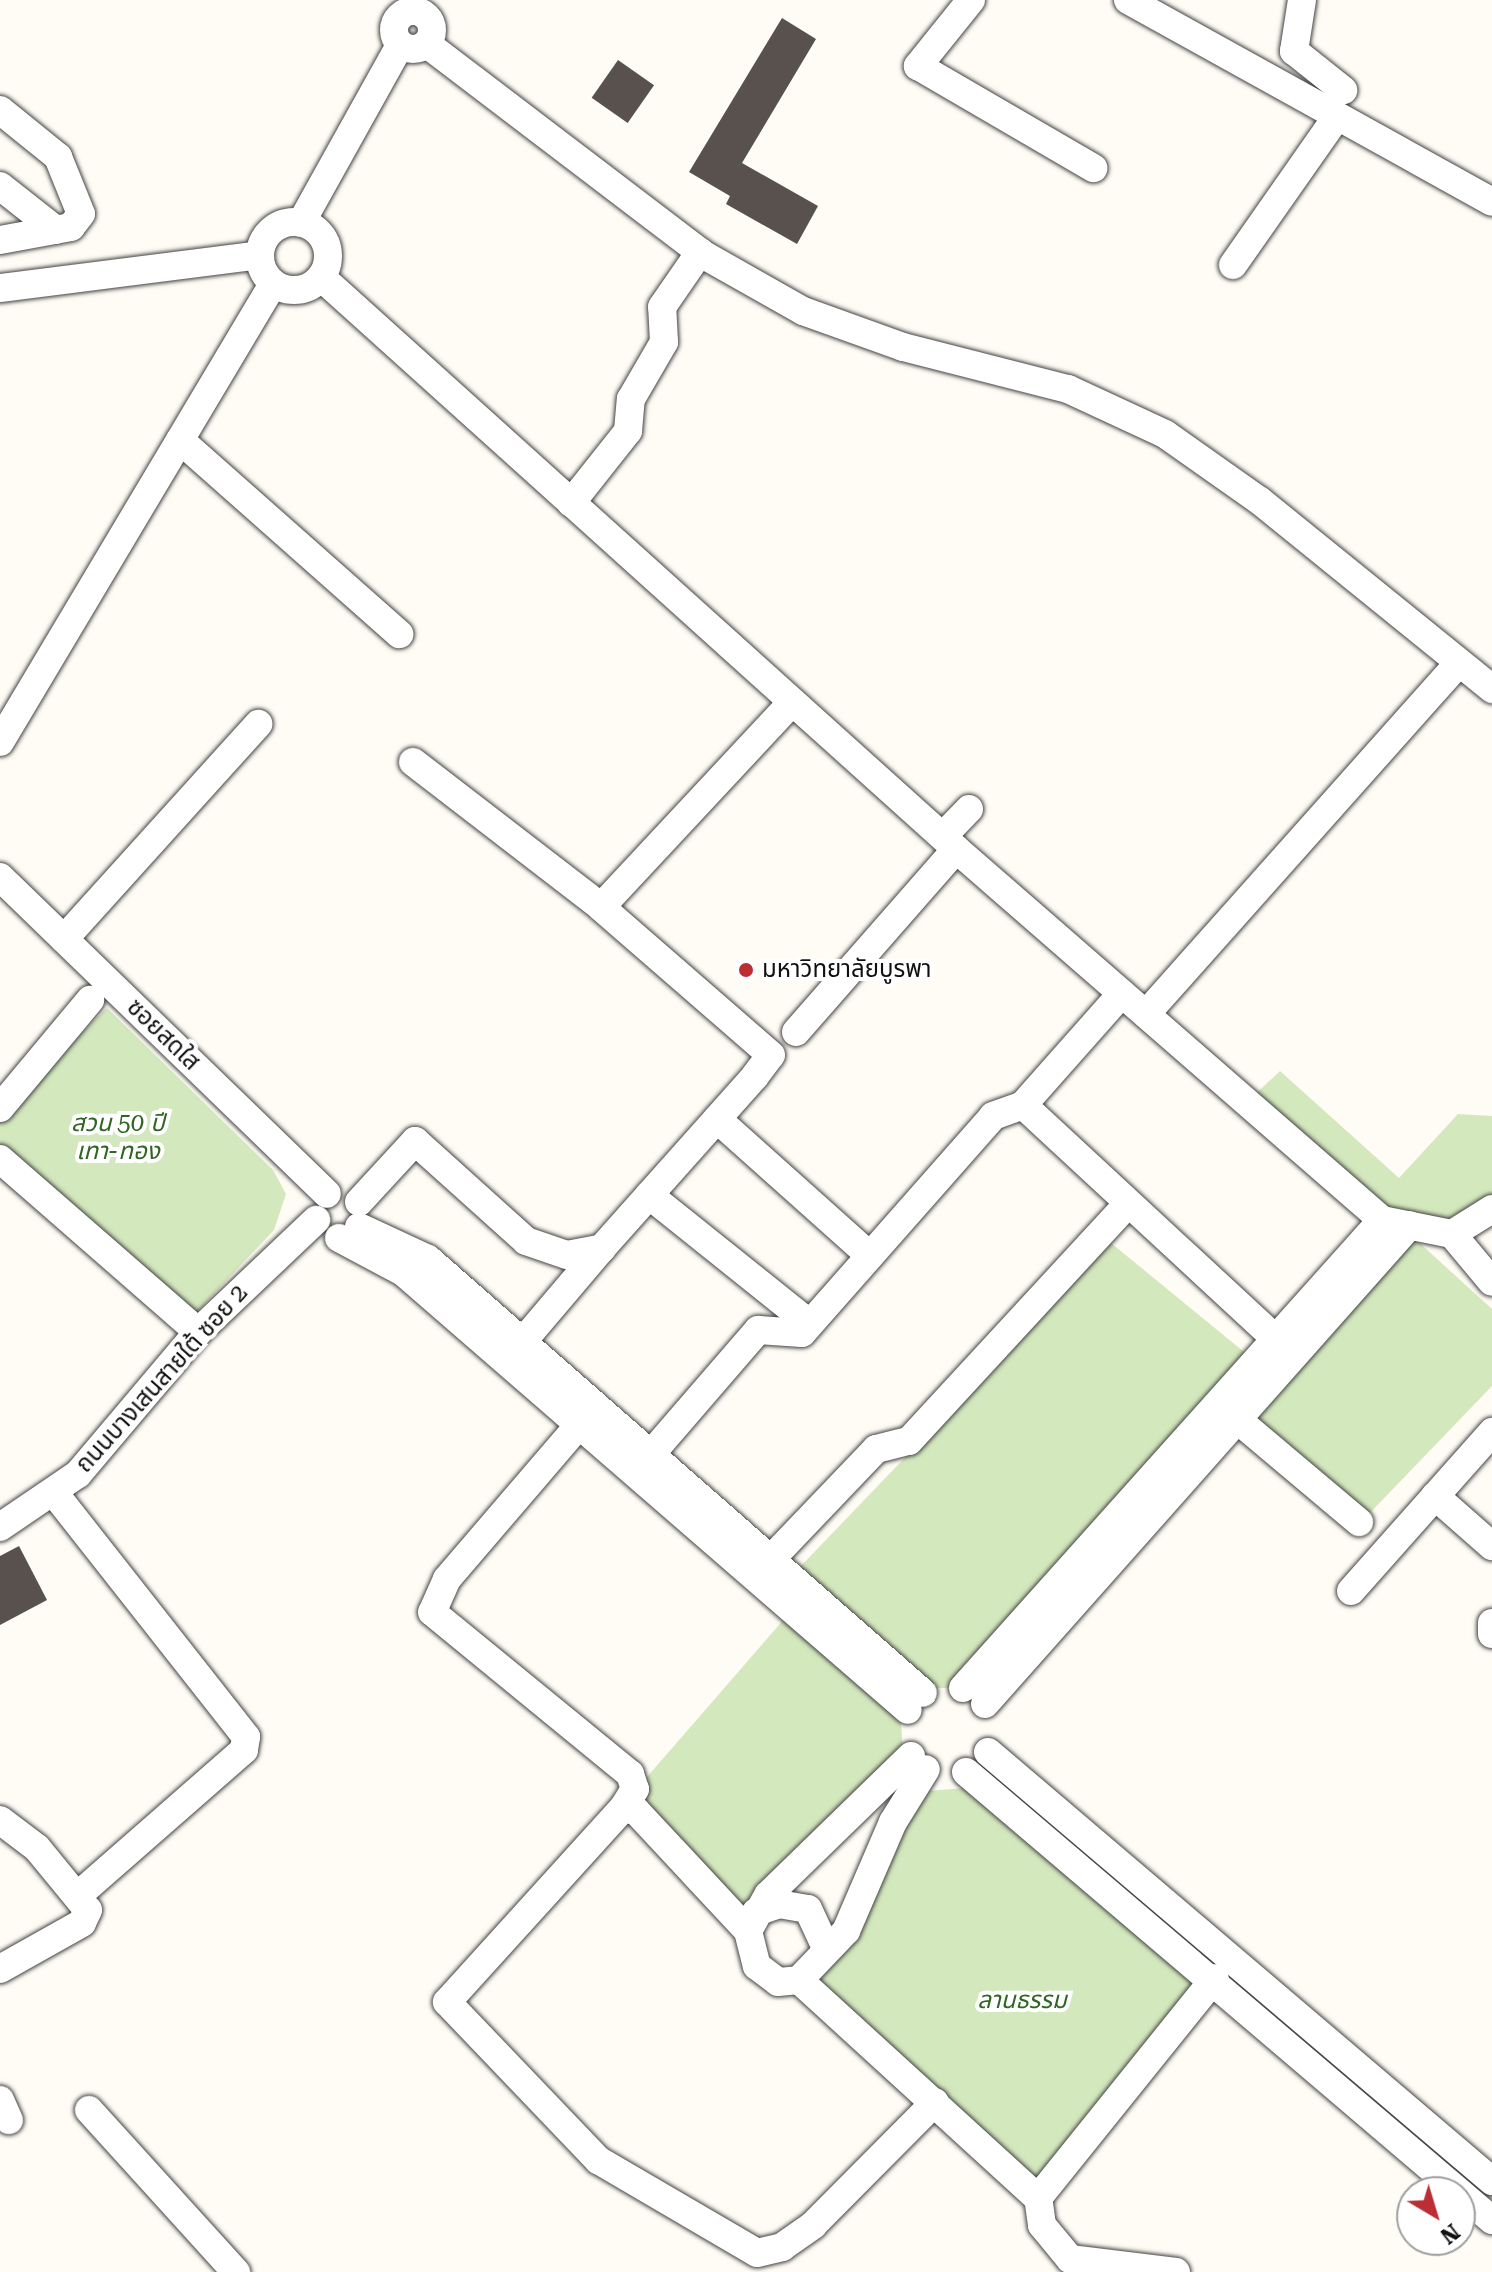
<!DOCTYPE html>
<html>
<head>
<meta charset="utf-8">
<style>
	body { margin:0 }
	#map { position:relative; width:1492px; height:2272px; overflow:hidden; background:#fefcf4; font-family:"Roboto Serif","Noto Sans Thai",serif }
	div>[style] { position:absolute }
	[style*='--x'] { left:calc(var(--x)*1px); top:calc(var(--y)*1px); width:calc(var(--w)*1px); rotate:calc(var(--a)*1deg) }
	.green>* { inset:0; background:#d4e8be }
	.building>* { inset:0; background:#58514d; transform-origin:0 0 }
	.roads { filter:drop-shadow(0 0 2px #434343) drop-shadow(0 0 2px #434343) }
	.minor>* { height:28px; margin:-14px; padding:0 14px; transform-origin:14px; border-radius:14px; background:#fff }
	.minor>.ring { margin:-14px; padding:0; box-sizing:content-box; background:none; border:28px solid #fff; border-radius:50% }
	.dots>* { width:22px; height:22px; translate:-50% -50%; box-sizing:border-box; border:4px solid #fff; border-radius:50% }
	span { translate:-50% -50%; white-space:nowrap; text-align:center; line-height:1.15; -webkit-text-stroke:8px #fff; paint-order:stroke }
	.poi-label { font-size:24px; color:#101010 }
	.left { translate:0 -50%; text-align:left }
	.street-label { font-size:24px; color:#101010 }
	.park-label { font-size:24px; color:#306623; font-style:italic }
	.north { position:absolute; left:1396px; top:2176px; width:80px; height:80px; box-sizing:border-box; background:#fff; border:2px solid #9f9f9f; border-radius:50%; rotate:142deg; font-size:22px; font-weight:700; line-height:32px; text-align:center; color:#101010 }
	.north::after { content:''; display:block; margin:auto; width:28px; height:36px; background:#ba2e34; clip-path:polygon(50% 0,100% 100%,50% 72%,0 100%) }
</style>
</head>
<body>
<div id="map">
	<div class="green">
		<i style="clip-path:polygon(107px 1008px,273px 1170px,286px 1194px,274px 1230px,190px 1319px,0 1150px,0 1113px)"></i>
		<i style="clip-path:polygon(1280px 1071px,1399px 1178px,1458px 1114px,1492px 1116px,1492px 1209px,1476px 1222px,1389px 1221px,1247px 1102px)"></i>
		<i style="clip-path:polygon(1413px 1237px,1492px 1309px,1492px 1386px,1366px 1517px,1248px 1419px)"></i>
		<i style="clip-path:polygon(1111px 1243px,1249px 1356px,963px 1688px,934px 1688px,798px 1569px)"></i>
		<i style="clip-path:polygon(792px 1610px,900px 1704px,903px 1753px,743px 1925px,627px 1800px)"></i>
		<i style="clip-path:polygon(979px 1787px,1208px 1986px,1038px 2198px,809px 1983px,927px 1791px)"></i>
	</div>
	<div class="building">
		<i style="clip-path:polygon(782px 18px,816px 39px,742px 163px,818px 206px,797px 244px,726px 204px,730px 196px,689px 172px)"></i>
		<i style="left:618px;top:60px;width:44px;height:46px;rotate:35deg"></i>
		<i style="clip-path:polygon(19px 1546px,47px 1600px,0 1625px,0 1556px)"></i>
	</div>
	<div class="roads">
		<div class="minor">
			<i style="--x:971;--y:0;--w:85;--a:128.8"></i>
			<i style="--x:918;--y:66;--w:203;--a:30.2"></i>
			<i style="--x:1128;--y:0;--w:416;--a:29"></i>
			<i style="--x:1302;--y:0;--w:52;--a:98.9"></i>
			<i style="--x:1294;--y:51;--w:63;--a:38.5"></i>
			<i class="ring" style="left:394px;top:11px;width:10px;height:10px"></i>
			<i style="--x:427;--y:44;--w:348;--a:37.3"></i>
			<i style="--x:704;--y:255;--w:114;--a:29.5"></i>
			<i style="--x:803;--y:311;--w:106;--a:19.8"></i>
			<i style="--x:903;--y:347;--w:170;--a:14.3"></i>
			<i style="--x:1068;--y:389;--w:107;--a:24.9"></i>
			<i style="--x:1165;--y:434;--w:116;--a:35.2"></i>
			<i style="--x:1260;--y:501;--w:299;--a:39"></i>
			<i style="--x:0;--y:110;--w:75;--a:39"></i>
			<i style="--x:58;--y:157;--w:61;--a:68"></i>
			<i style="--x:81;--y:214;--w:16;--a:128"></i>
			<i style="--x:71;--y:227;--w:72;--a:169.6"></i>
			<i style="--x:0;--y:186;--w:71;--a:38.2"></i>
			<i class="ring" style="left:260px;top:222px;width:40px;height:40px"></i>
			<i style="--x:301;--y:223;--w:204;--a:-60.9"></i>
			<i style="--x:1233;--y:265;--w:179;--a:-55"></i>
			<i style="--x:321;--y:277;--w:855;--a:42.01"></i>
			<i style="--x:956;--y:849;--w:565;--a:41.05"></i>
			<i style="--x:1382;--y:1220;--w:71;--a:11.3"></i>
			<i style="--x:1452;--y:1234;--w:47;--a:-32"></i>
			<i style="--x:0;--y:288;--w:262;--a:-7.2"></i>
			<i style="--x:180;--y:440;--w:293;--a:41.5"></i>
			<i style="--x:571;--y:503;--w:92;--a:-51.6"></i>
			<i style="--x:628;--y:431;--w:32;--a:-85"></i>
			<i style="--x:631;--y:399;--w:66;--a:-59.9"></i>
			<i style="--x:664;--y:342;--w:35;--a:-93"></i>
			<i style="--x:662;--y:307;--w:67;--a:-55.4"></i>
			<i style="--x:0;--y:742;--w:533;--a:-59.2"></i>
			<i style="--x:413;--y:762;--w:237;--a:37.6"></i>
			<i style="--x:944;--y:835;--w:36;--a:-46"></i>
			<i style="--x:0;--y:877;--w:455;--a:44.1"></i>
			<i style="--x:64;--y:939;--w:290;--a:-47.9"></i>
			<i style="--x:1146;--y:1014;--w:470;--a:-48.3"></i>
			<i style="--x:796;--y:1032;--w:243;--a:-48.8"></i>
			<i style="--x:1023;--y:1105;--w:346;--a:42.8"></i>
			<i style="--x:0;--y:1108;--w:141;--a:-50.2"></i>
			<i style="--x:717;--y:1119;--w:205;--a:41.8"></i>
			<i style="--x:0;--y:1159;--w:263;--a:41.1"></i>
			<i style="--x:649;--y:1195;--w:206;--a:38.7"></i>
			<i style="--x:359;--y:1202;--w:83;--a:-47.4"></i>
			<i style="--x:415;--y:1141;--w:149;--a:42"></i>
			<i style="--x:526;--y:1241;--w:43;--a:18.9"></i>
			<i style="--x:567;--y:1255;--w:36;--a:-11"></i>
			<i style="--x:602;--y:1248;--w:230;--a:-48.3"></i>
			<i style="--x:755;--y:1076;--w:26;--a:-53"></i>
			<i style="--x:771;--y:1055;--w:225;--a:-139"></i>
			<i style="--x:601;--y:907;--w:280;--a:-47"></i>
			<i style="--x:359;--y:1227;--w:76;--a:24.9"></i>
			<i style="--x:428;--y:1259;--w:658;--a:41.24"></i>
			<i style="--x:1452;--y:1234;--w:62;--a:50.2"></i>
			<i style="--x:339;--y:1238;--w:72;--a:28"></i>
			<i style="--x:403;--y:1272;--w:668;--a:40.94"></i>
			<i style="--x:524;--y:1340;--w:121;--a:-49.7"></i>
			<i style="--x:1239;--y:1421;--w:157;--a:40.1"></i>
			<i style="--x:579;--y:1425;--w:203;--a:130.6"></i>
			<i style="--x:447;--y:1579;--w:36;--a:114"></i>
			<i style="--x:432;--y:1612;--w:256;--a:39.3"></i>
			<i style="--x:630;--y:1774;--w:16;--a:72"></i>
			<i style="--x:635;--y:1789;--w:22;--a:122"></i>
			<i style="--x:651;--y:1454;--w:164;--a:-49.2"></i>
			<i style="--x:758;--y:1330;--w:44;--a:3.9"></i>
			<i style="--x:802;--y:1333;--w:289;--a:-48.6"></i>
			<i style="--x:993;--y:1116;--w:32;--a:-20"></i>
			<i style="--x:1023;--y:1105;--w:149;--a:-48.5"></i>
			<i style="--x:55;--y:1494;--w:309;--a:51.8"></i>
			<i style="--x:246;--y:1737;--w:13;--a:99"></i>
			<i style="--x:244;--y:1750;--w:222;--a:138.8"></i>
			<i style="--x:1435;--y:1496;--w:76;--a:41.3"></i>
			<i style="--x:0;--y:1527;--w:94;--a:-34.2"></i>
			<i style="--x:78;--y:1474;--w:186;--a:-49.8"></i>
			<i style="--x:198;--y:1332;--w:163;--a:-43.5"></i>
			<i style="--x:771;--y:1559;--w:152;--a:-46.3"></i>
			<i style="--x:876;--y:1449;--w:34;--a:-14"></i>
			<i style="--x:909;--y:1441;--w:318;--a:-47.3"></i>
			<i style="--x:1351;--y:1591;--w:213;--a:-48.4"></i>
			<i style="--x:1492;--y:1623;--w:11;--a:90"></i>
			<i style="--x:963;--y:1688;--w:628;--a:-48.16"></i>
			<i style="--x:985;--y:1704;--w:640;--a:-48.42"></i>
			<i style="--x:988;--y:1752;--w:662;--a:40.4"></i>
			<i style="--x:911;--y:1756;--w:199;--a:135.8"></i>
			<i style="--x:768;--y:1895;--w:41;--a:119.1"></i>
			<i style="--x:748;--y:1931;--w:36;--a:76"></i>
			<i style="--x:757;--y:1966;--w:26;--a:37"></i>
			<i style="--x:778;--y:1982;--w:21;--a:-5"></i>
			<i style="--x:799;--y:1980;--w:68;--a:-46.2"></i>
			<i style="--x:846;--y:1931;--w:119;--a:-66.7"></i>
			<i style="--x:893;--y:1822;--w:62;--a:-58.1"></i>
			<i style="--x:966;--y:1772;--w:691;--a:40.42"></i>
			<i style="--x:0;--y:1820;--w:46;--a:37.1"></i>
			<i style="--x:37;--y:1848;--w:80;--a:50.6"></i>
			<i style="--x:88;--y:1910;--w:14;--a:115"></i>
			<i style="--x:82;--y:1923;--w:94;--a:150.7"></i>
			<i style="--x:756;--y:1912;--w:24;--a:-19"></i>
			<i style="--x:779;--y:1904;--w:29;--a:10"></i>
			<i style="--x:808;--y:1909;--w:45;--a:65.1"></i>
			<i style="--x:748;--y:1931;--w:164;--a:-133"></i>
			<i style="--x:636;--y:1811;--w:13;--a:-167"></i>
			<i style="--x:623;--y:1808;--w:262;--a:132.2"></i>
			<i style="--x:447;--y:2002;--w:219;--a:46.3"></i>
			<i style="--x:598;--y:2160;--w:184;--a:30.3"></i>
			<i style="--x:757;--y:2253;--w:26;--a:-13"></i>
			<i style="--x:782;--y:2247;--w:38;--a:-35"></i>
			<i style="--x:813;--y:2225;--w:173;--a:-45.2"></i>
			<i style="--x:799;--y:1980;--w:323;--a:42.4"></i>
			<i style="--x:0;--y:2100;--w:22;--a:66"></i>
			<i style="--x:89;--y:2110;--w:219;--a:47.8"></i>
			<i style="--x:1176;--y:2272;--w:107;--a:-173"></i>
			<i style="--x:1070;--y:2259;--w:44;--a:-129.5"></i>
			<i style="--x:1042;--y:2225;--w:27;--a:-98"></i>
			<i style="--x:1038;--y:2198;--w:282;--a:-51.2"></i>
		</div>
	</div>
	<div class="dots">
		<i style="left:746px;top:970px;background:#ba2e34"></i>
	</div>
	<div class="poi-label">
		<span class="left" style="left:762px;top:970px">มหาวิทยาลัยบูรพา</span>
	</div>
	<div class="street-label">
		<span style="left:163px;top:1035px;rotate:44deg">ซอยสดใส</span>
		<span style="left:162px;top:1379px;rotate:-48deg">ถนนบางเสนสายใต้ ซอย 2</span>
	</div>
	<div class="park-label">
		<span style="left:118px;top:1138px">สวน 50 ปี<br>เทา-ทอง</span>
		<span style="left:1022px;top:2001px">ลานธรรม</span>
	</div>
	<div class="north">N</div>
</div>
</body>
</html>
